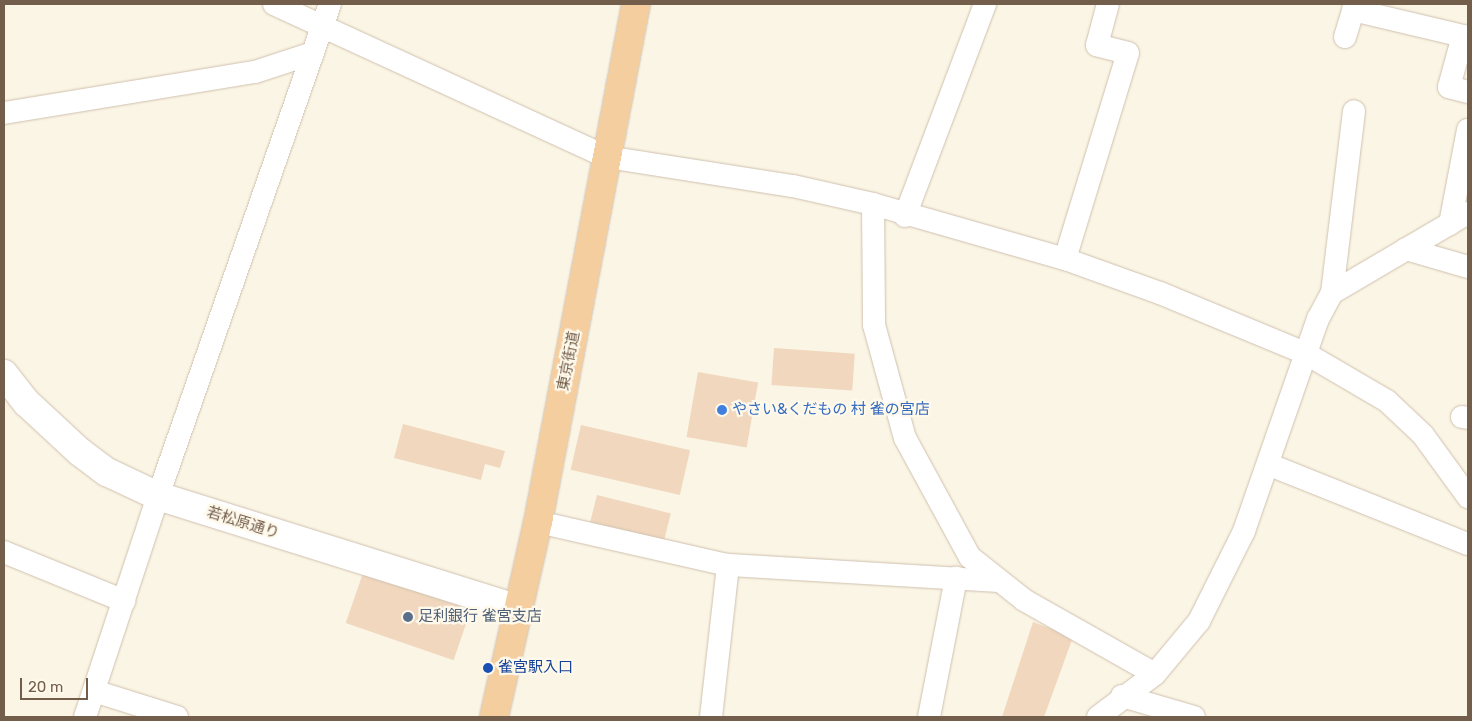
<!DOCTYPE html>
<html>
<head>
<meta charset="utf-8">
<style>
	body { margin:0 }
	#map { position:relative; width:1472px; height:721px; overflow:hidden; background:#fbf5e5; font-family:Rubik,"Noto Sans JP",sans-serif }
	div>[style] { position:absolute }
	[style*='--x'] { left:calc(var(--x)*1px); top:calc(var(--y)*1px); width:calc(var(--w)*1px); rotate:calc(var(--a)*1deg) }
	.building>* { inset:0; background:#f0d7be; transform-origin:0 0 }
	.roads { filter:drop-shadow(0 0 1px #cfc0af) drop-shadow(0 0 1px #cfc0af) }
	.minor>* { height:22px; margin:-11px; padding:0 11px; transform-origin:11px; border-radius:11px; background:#fff }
	.tertiary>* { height:28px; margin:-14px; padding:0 14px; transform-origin:14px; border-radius:14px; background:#fff }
	.trunk>* { height:28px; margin:-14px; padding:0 14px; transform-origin:14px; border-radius:14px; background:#f5cea0 }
	.dots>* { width:14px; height:14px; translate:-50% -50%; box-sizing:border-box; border:2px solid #fef9eb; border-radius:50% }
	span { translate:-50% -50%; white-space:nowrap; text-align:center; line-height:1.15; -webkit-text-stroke:4.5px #fef9eb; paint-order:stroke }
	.street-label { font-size:15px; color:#735d4b }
	.shop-label { font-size:15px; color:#366cbe }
	.left { translate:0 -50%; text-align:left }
	.service-label { font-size:15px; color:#4e5e75 }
	.transit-label { font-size:15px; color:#164399 }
	.frame { position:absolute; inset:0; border:5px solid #735d4b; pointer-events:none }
	.scale { position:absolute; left:20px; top:678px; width:68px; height:22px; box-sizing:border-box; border:2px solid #735d4b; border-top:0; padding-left:6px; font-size:15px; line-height:18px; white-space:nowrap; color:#735d4b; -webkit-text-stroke:4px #fef9eb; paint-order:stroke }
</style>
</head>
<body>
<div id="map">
	<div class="building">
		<i style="left:774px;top:348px;width:81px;height:37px;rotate:4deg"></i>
		<i style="left:698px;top:372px;width:61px;height:66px;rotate:10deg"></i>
		<i style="clip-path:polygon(403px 424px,505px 451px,500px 468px,485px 464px,481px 480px,394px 458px)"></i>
		<i style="left:581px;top:425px;width:112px;height:46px;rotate:13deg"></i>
		<i style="left:597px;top:495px;width:76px;height:35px;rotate:14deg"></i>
		<i style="left:363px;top:573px;width:114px;height:53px;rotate:19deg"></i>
		<i style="clip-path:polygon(1033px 622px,1073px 637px,1044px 717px,1002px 717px)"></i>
	</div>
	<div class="roads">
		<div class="minor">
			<i style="--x:274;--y:4;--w:366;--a:24.7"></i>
			<i style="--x:607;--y:157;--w:188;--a:8.9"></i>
			<i style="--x:793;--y:186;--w:82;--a:12.7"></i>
			<i style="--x:873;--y:204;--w:200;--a:16"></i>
			<i style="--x:1065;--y:259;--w:101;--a:19.7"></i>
			<i style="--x:1160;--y:293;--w:157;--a:22.5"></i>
			<i style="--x:1305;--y:353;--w:95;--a:30.3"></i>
			<i style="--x:1387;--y:401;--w:50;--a:43.4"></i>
			<i style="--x:1423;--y:435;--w:77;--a:54"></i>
			<i style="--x:1353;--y:10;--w:113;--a:13.3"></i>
			<i style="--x:1463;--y:36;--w:53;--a:105.4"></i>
			<i style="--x:1449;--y:87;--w:20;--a:15"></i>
			<i style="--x:1345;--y:37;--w:34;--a:-73"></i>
			<i style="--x:4;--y:113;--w:254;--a:-9.3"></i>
			<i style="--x:255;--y:72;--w:61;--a:-18.1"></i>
			<i style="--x:873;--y:204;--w:121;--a:89.5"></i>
			<i style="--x:874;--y:325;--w:117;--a:74.7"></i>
			<i style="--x:905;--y:438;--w:136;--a:61.4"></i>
			<i style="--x:970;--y:557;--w:69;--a:38.5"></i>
			<i style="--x:1024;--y:600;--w:150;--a:29.5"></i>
			<i style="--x:905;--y:216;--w:227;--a:-69.3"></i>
			<i style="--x:1450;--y:224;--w:96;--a:-79.2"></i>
			<i style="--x:1406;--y:249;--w:65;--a:16.2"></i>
			<i style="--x:1065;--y:259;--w:215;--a:-73"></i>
			<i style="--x:1128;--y:53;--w:32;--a:-166"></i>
			<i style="--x:1097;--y:45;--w:42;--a:-75"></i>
			<i style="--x:1332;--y:293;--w:183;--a:-83.1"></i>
			<i style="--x:1462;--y:417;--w:6;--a:9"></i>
			<i style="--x:1270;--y:465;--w:213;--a:21.8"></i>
			<i style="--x:538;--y:522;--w:195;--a:12.8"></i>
			<i style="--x:728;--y:565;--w:269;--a:3.4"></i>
			<i style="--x:4;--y:552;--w:130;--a:22.2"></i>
			<i style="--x:94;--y:691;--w:87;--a:17.4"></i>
			<i style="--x:1122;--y:696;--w:75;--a:16.3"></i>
			<i style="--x:85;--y:717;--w:233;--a:-71.7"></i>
			<i style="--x:158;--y:496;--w:521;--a:-70.73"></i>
			<i style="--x:711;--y:717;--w:153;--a:-83.6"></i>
			<i style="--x:929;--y:717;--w:142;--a:-79"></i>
			<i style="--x:1098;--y:717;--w:71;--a:-37"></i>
			<i style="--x:1155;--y:674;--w:69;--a:-50.3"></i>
			<i style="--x:1199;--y:621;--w:101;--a:-63.4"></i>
			<i style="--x:1244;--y:531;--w:225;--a:-70.8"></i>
			<i style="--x:1318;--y:319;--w:30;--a:-62"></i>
			<i style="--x:1332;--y:293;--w:158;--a:-30.5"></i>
		</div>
		<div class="tertiary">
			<i style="--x:4;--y:374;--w:37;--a:52"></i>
			<i style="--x:27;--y:403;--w:72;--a:42.8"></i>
			<i style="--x:80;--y:452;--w:34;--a:37"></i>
			<i style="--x:107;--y:472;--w:56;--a:25.2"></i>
			<i style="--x:158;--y:496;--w:378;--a:17.4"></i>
		</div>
		<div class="trunk">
			<i style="--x:494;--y:717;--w:200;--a:-77.3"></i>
			<i style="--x:538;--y:522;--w:527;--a:-79.29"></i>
		</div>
	</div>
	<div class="dots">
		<i style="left:722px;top:410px;background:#3f7fe0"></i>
		<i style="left:408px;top:617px;background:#5c6f8a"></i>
		<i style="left:488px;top:668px;background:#1a4fb4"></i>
	</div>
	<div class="street-label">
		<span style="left:569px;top:361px;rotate:-79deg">東京街道</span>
		<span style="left:243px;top:523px;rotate:17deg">若松原通り</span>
	</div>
	<div class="shop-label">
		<span class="left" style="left:732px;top:410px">やさい&amp;くだもの 村 雀の宮店</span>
	</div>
	<div class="service-label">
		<span class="left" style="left:418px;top:617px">足利銀行 雀宮支店</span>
	</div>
	<div class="transit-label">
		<span class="left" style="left:498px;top:668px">雀宮駅入口</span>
	</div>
	<div class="frame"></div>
	<div class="scale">20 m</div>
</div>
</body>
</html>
